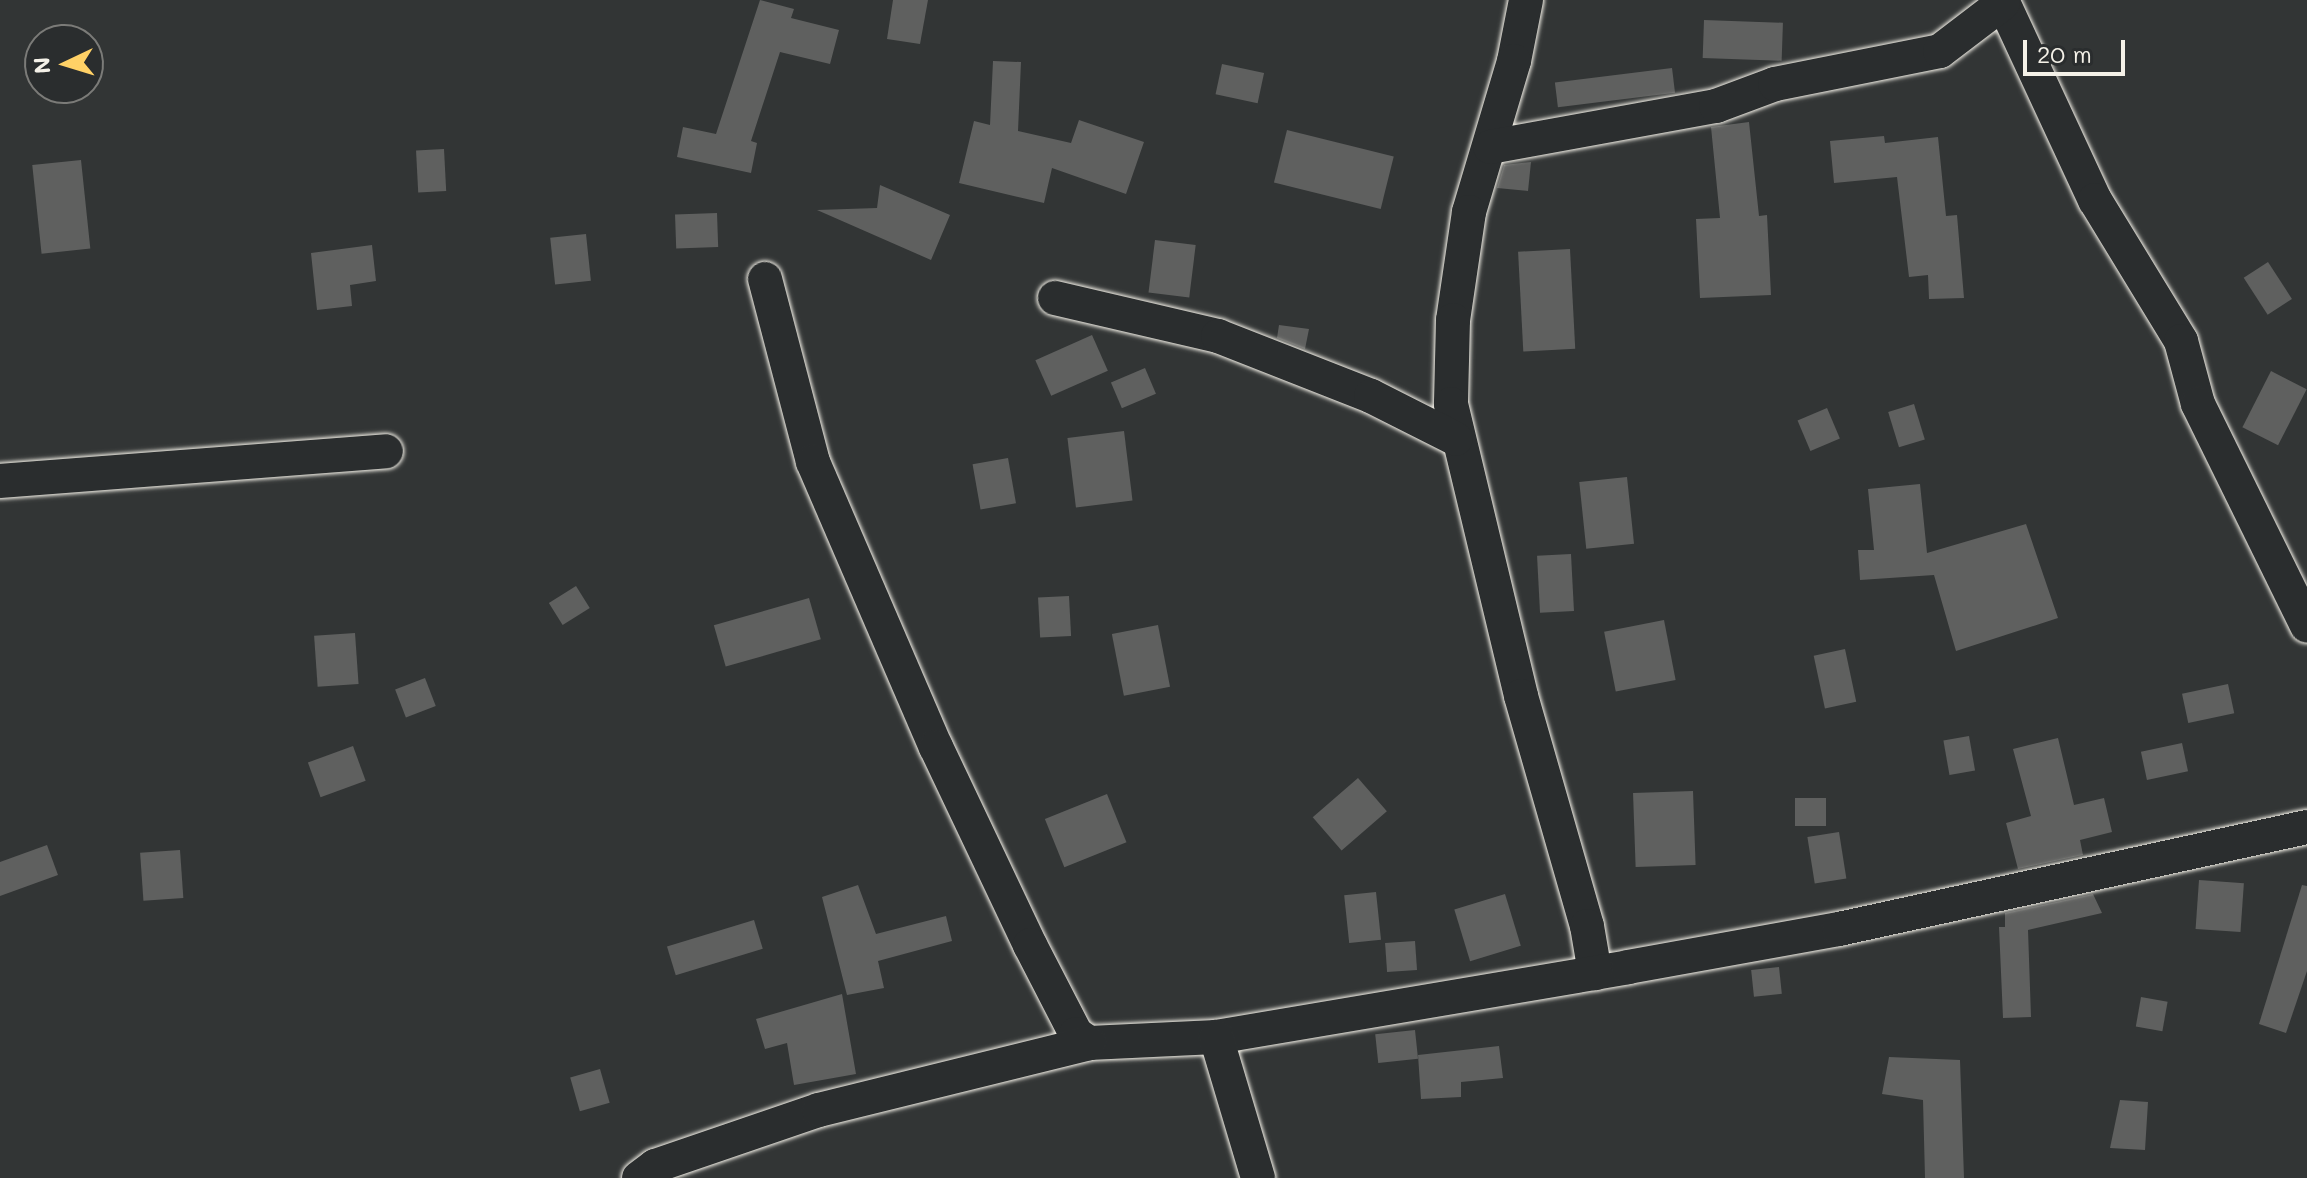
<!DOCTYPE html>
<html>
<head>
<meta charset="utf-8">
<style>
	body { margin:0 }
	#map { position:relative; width:2307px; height:1178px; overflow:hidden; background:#323535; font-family:Mali,sans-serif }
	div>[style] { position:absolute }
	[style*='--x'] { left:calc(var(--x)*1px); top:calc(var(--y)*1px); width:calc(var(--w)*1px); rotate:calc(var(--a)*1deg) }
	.building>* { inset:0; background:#5f605f; transform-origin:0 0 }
	.roads { filter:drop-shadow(0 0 2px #f4f1e8) drop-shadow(0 0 2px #f4f1e8) }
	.minor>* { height:34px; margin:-17px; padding:0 17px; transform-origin:17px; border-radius:17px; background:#2a2d2e }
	span { translate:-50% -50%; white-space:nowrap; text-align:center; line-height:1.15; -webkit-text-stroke:6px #2a2d2e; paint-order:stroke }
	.north { position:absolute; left:24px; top:24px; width:80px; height:80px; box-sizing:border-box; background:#2a2d2e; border:2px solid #7b7b78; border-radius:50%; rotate:266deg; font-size:22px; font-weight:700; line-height:32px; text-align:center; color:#f4f1e8 }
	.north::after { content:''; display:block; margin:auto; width:28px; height:36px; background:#ffd166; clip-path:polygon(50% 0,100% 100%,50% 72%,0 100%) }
	.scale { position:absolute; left:2023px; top:40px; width:102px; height:36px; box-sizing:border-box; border:4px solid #f4f1e8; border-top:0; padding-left:10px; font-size:24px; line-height:28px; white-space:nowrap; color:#f4f1e8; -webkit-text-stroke:6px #2a2d2e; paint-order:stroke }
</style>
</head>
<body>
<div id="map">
	<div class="building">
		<i style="clip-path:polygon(760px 0,794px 9px,791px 18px,839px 30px,830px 64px,780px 52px,751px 141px,757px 143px,751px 173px,677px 157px,683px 127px,716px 134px)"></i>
		<i style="clip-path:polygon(893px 0,928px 0,920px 44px,887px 39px)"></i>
		<i style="left:1704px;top:20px;width:79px;height:38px;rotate:2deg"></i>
		<i style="clip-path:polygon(993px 61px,1021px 62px,1018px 131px,1071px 143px,1079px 120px,1144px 142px,1126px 194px,1052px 168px,1044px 203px,959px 183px,974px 121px,990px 125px)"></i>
		<i style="left:1222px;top:64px;width:43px;height:31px;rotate:12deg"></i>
		<i style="left:1672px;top:68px;width:25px;height:118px;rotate:83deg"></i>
		<i style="clip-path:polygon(1749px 122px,1759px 216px,1767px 215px,1771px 295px,1700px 298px,1696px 219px,1720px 218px,1711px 127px)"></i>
		<i style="left:1287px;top:130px;width:110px;height:54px;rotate:14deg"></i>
		<i style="clip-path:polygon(1884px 136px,1885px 143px,1938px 137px,1946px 216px,1957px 215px,1964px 298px,1929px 299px,1928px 275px,1909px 277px,1897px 177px,1834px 183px,1830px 141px)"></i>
		<i style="left:444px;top:149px;width:42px;height:28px;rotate:87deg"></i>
		<i style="left:81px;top:160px;width:89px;height:49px;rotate:84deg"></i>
		<i style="clip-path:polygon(1531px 162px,1528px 191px,1497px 188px,1504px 165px)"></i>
		<i style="clip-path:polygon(880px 185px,950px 215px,931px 260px,817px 210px,877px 208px)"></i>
		<i style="left:717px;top:213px;width:34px;height:42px;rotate:88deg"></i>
		<i style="left:586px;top:234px;width:47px;height:36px;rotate:84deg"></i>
		<i style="left:1155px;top:240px;width:41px;height:53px;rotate:7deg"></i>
		<i style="clip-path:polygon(372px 245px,376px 281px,350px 285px,352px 306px,317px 310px,311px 253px)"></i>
		<i style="left:1570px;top:249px;width:100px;height:52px;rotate:87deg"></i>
		<i style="left:2268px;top:262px;width:44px;height:29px;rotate:57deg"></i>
		<i style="clip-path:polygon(1279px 325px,1309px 329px,1305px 349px,1277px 338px)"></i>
		<i style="left:1092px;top:335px;width:39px;height:62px;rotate:66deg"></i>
		<i style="left:1145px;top:368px;width:28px;height:37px;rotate:67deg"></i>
		<i style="left:2271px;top:371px;width:40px;height:63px;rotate:27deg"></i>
		<i style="left:1914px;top:404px;width:37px;height:27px;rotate:73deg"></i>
		<i style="left:1827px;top:408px;width:33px;height:32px;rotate:67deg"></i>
		<i style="left:1124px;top:431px;width:70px;height:57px;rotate:83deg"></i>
		<i style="left:1008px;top:458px;width:46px;height:36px;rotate:80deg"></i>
		<i style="left:1627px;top:477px;width:67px;height:48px;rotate:84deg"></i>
		<i style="clip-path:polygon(1920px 484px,1927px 553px,2026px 524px,2058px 618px,1956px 651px,1934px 575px,1860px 580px,1858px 550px,1874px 550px,1868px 489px)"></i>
		<i style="left:1571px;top:554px;width:57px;height:34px;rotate:87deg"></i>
		<i style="left:576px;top:586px;width:26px;height:32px;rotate:58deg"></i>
		<i style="left:1069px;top:596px;width:40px;height:31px;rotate:87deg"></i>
		<i style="left:809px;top:598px;width:43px;height:99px;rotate:74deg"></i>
		<i style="left:1664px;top:620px;width:61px;height:61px;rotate:79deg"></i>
		<i style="left:1158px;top:625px;width:63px;height:47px;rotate:79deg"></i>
		<i style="left:355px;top:633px;width:51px;height:41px;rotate:86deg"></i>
		<i style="left:1845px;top:649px;width:54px;height:32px;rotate:78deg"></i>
		<i style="left:425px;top:678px;width:30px;height:32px;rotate:69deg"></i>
		<i style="left:2228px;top:684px;width:30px;height:47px;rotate:78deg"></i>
		<i style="left:1969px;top:736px;width:35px;height:26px;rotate:80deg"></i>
		<i style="clip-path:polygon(2058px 738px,2074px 805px,2104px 798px,2112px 832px,2080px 840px,2083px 855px,2018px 869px,2006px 823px,2031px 816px,2013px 749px)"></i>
		<i style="left:2182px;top:743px;width:29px;height:42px;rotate:78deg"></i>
		<i style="left:353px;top:746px;width:37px;height:48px;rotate:70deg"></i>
		<i style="left:1358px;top:778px;width:44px;height:60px;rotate:49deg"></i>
		<i style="left:1693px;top:791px;width:74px;height:60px;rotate:88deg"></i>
		<i style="left:1107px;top:794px;width:52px;height:67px;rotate:68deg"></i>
		<i style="left:1826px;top:798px;width:28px;height:31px;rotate:90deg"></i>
		<i style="left:1839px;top:832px;width:47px;height:32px;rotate:81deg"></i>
		<i style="clip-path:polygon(47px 845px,58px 875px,0 896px,0 862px)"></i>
		<i style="left:180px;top:850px;width:48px;height:40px;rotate:86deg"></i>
		<i style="left:2199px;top:880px;width:45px;height:49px;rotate:4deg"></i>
		<i style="clip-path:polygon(858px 885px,876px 934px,946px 916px,952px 941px,878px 961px,884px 988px,847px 995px,822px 897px)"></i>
		<i style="clip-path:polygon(2302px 885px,2307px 886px,2307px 971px,2286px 1033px,2259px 1024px)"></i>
		<i style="left:1376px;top:892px;width:48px;height:32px;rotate:84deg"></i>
		<i style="left:1505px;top:894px;width:54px;height:53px;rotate:73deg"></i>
		<i style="clip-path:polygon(2093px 894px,2102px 913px,2028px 930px,2031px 1017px,2003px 1018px,1999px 927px,2005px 927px,2005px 913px)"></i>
		<i style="left:754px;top:920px;width:30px;height:91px;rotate:73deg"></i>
		<i style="left:1415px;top:941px;width:29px;height:30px;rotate:86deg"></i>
		<i style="left:1779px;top:967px;width:27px;height:28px;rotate:84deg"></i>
		<i style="clip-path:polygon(842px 994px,856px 1074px,794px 1085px,787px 1043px,765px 1049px,756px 1019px)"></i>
		<i style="left:2141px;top:997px;width:27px;height:30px;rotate:10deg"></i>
		<i style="left:1415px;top:1030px;width:29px;height:40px;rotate:84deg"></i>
		<i style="clip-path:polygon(1499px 1046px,1503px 1078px,1461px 1082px,1461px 1097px,1421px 1099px,1418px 1055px)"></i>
		<i style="clip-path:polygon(1889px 1057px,1960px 1060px,1964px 1178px,1925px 1178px,1923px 1100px,1882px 1094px)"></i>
		<i style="left:600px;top:1069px;width:35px;height:31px;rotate:74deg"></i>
		<i style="clip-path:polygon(2120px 1100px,2148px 1102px,2145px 1150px,2110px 1148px)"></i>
	</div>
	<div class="roads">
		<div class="minor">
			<i style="--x:1526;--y:0;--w:62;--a:101.1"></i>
			<i style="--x:1514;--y:61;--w:158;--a:106.6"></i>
			<i style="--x:1469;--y:212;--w:109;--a:98.4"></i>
			<i style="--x:1453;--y:320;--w:84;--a:91.4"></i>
			<i style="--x:1451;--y:404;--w:300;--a:76.5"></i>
			<i style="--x:1521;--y:696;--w:239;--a:74"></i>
			<i style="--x:1587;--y:926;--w:48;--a:80.3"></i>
			<i style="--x:2002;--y:0;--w:221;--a:65.1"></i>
			<i style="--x:2095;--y:200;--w:165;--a:58.6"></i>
			<i style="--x:2181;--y:341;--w:65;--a:74.9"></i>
			<i style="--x:2198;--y:404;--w:247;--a:63.8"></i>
			<i style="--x:1490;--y:147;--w:230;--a:-10.3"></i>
			<i style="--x:1716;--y:106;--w:63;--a:-20.4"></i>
			<i style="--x:1775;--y:84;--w:168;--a:-11.3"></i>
			<i style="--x:1940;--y:51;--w:79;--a:-37.3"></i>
			<i style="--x:765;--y:279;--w:189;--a:75.3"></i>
			<i style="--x:813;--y:462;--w:310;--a:66.7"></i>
			<i style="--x:936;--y:747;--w:219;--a:64.6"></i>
			<i style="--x:1030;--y:945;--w:100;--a:62.7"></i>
			<i style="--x:1076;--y:1034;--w:16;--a:35"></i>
			<i style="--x:1089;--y:1043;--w:127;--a:-2.7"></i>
			<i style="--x:1216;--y:1037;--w:418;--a:-9.6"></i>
			<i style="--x:1628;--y:967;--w:214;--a:-10.2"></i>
			<i style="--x:1839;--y:929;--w:479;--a:-12.3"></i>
			<i style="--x:1055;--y:298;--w:167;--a:13.1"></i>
			<i style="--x:1218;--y:336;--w:164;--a:21.4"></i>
			<i style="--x:1371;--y:396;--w:95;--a:26.8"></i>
			<i style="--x:0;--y:481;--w:387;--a:-4.4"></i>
			<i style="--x:1216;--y:1037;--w:147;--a:73.4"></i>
			<i style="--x:639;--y:1178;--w:20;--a:-37"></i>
			<i style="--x:655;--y:1166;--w:173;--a:-18.9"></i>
			<i style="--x:819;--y:1110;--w:278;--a:-13.9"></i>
		</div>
	</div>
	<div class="north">N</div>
	<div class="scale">20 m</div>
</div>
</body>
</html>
